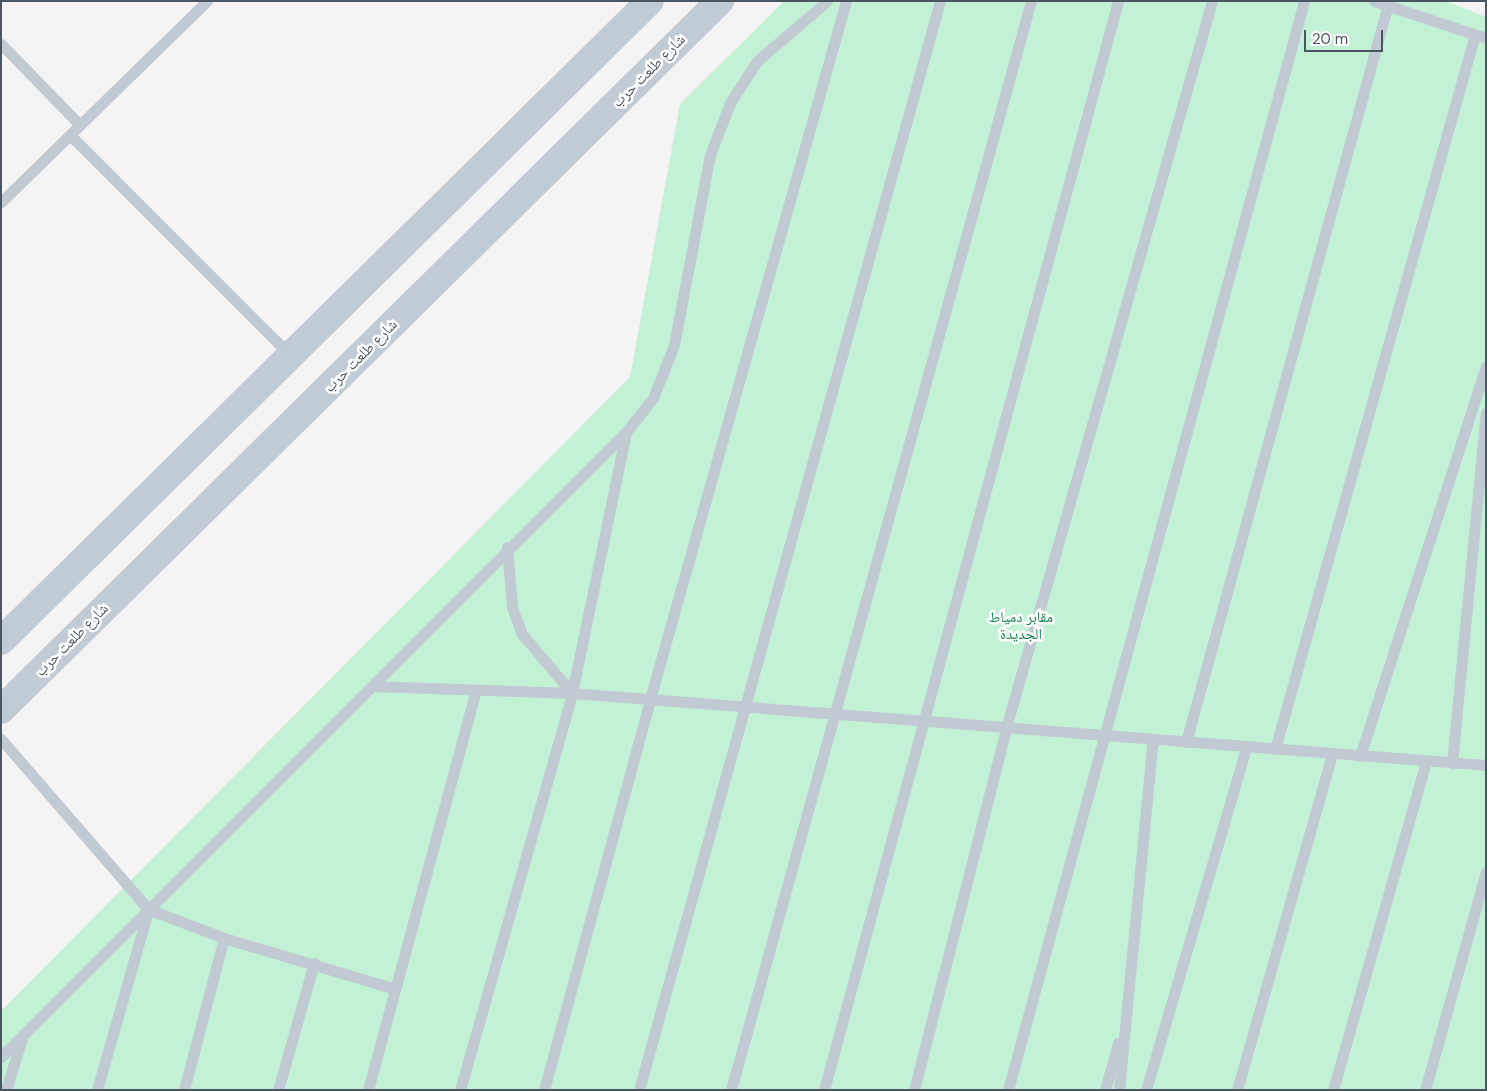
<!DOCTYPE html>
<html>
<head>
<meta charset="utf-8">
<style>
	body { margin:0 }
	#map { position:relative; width:1487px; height:1091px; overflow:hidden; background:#f5f3f3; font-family:"DM Sans","Noto Naskh Arabic",sans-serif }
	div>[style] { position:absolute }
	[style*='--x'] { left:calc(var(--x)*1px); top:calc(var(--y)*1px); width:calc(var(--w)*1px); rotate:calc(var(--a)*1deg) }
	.green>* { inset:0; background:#c3f1d5 }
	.service>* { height:11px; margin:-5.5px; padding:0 5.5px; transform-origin:5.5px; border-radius:5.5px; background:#c1cad2 }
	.secondary>* { height:28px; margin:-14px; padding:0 14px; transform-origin:14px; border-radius:14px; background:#c1cbd6 }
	span { translate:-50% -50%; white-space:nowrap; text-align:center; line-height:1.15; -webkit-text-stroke:5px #fff; paint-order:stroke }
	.street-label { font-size:15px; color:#4a5661 }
	.park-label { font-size:15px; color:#17864f }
	.frame { position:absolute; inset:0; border:2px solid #4a5661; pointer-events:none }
	.scale { position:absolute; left:1304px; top:30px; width:79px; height:22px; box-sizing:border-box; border:2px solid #4a5661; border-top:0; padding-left:6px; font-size:15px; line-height:18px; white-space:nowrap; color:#4a5661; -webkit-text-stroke:4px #fff; paint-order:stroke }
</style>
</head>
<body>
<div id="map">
	<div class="green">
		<i style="clip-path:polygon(784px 1px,1446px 1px,1486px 17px,1486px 1090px,1px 1090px,1px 1011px,630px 377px,680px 104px)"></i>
	</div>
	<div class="service">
		<i style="--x:1374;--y:1;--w:118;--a:18.3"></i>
		<i style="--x:1;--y:44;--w:113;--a:45.7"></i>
		<i style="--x:70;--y:135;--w:310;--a:45"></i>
		<i style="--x:1;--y:202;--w:288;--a:-44.3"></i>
		<i style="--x:507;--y:547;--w:60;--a:85.2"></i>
		<i style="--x:512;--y:607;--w:29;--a:70"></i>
		<i style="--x:522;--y:634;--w:77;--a:49.7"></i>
		<i style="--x:372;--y:686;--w:200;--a:2"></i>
		<i style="--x:572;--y:693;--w:917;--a:4.5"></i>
		<i style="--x:1;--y:739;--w:225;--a:49.1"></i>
		<i style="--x:148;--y:909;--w:81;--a:20.9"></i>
		<i style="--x:224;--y:938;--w:178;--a:16.6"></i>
		<i style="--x:1186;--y:742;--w:765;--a:-74.69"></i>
		<i style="--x:1275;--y:749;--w:742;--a:-74.37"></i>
		<i style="--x:1360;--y:756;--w:410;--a:-72.1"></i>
		<i style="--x:1452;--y:763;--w:352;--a:-84.5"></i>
		<i style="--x:1;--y:1057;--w:884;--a:-45"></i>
		<i style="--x:626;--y:432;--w:43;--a:-51.5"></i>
		<i style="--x:653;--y:398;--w:57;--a:-68.4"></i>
		<i style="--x:674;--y:345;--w:193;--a:-79.3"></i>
		<i style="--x:710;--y:155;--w:56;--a:-69"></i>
		<i style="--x:730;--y:103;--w:50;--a:-57.3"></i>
		<i style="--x:757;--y:61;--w:92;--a:-40.6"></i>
		<i style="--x:6;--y:1090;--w:54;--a:-72.9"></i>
		<i style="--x:97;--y:1090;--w:186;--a:-74.1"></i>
		<i style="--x:184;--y:1090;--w:157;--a:-75.3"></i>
		<i style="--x:278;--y:1090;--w:132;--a:-74.2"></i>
		<i style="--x:368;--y:1090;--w:414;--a:-74.9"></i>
		<i style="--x:460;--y:1090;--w:412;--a:-74.2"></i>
		<i style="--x:572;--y:693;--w:267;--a:-78.3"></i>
		<i style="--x:544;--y:1090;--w:405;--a:-74.8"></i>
		<i style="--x:650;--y:699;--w:725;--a:-74.32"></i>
		<i style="--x:639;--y:1090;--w:1130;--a:-74.55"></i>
		<i style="--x:731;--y:1090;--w:1130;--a:-74.6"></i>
		<i style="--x:824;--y:1090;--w:1128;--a:-74.89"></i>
		<i style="--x:914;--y:1090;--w:374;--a:-75.7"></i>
		<i style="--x:1006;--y:728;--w:756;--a:-74.18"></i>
		<i style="--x:1008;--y:1090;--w:1129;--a:-74.79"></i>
		<i style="--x:1105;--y:1090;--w:49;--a:-74.5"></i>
		<i style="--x:1119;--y:1090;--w:352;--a:-84.5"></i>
		<i style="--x:1146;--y:1090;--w:357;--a:-73.7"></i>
		<i style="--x:1237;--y:1090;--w:349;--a:-74.2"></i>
		<i style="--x:1333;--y:1090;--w:342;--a:-74.2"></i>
		<i style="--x:1425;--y:1090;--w:226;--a:-74.4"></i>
	</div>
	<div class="secondary">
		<i style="--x:1;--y:641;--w:911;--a:-44.6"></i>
		<i style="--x:1;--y:710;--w:1010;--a:-44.6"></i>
	</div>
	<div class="street-label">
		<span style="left:649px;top:71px;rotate:-45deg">شارع طلعت حرب</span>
		<span style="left:361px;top:356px;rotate:-45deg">شارع طلعت حرب</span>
		<span style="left:72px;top:640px;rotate:-45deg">شارع طلعت حرب</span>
	</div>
	<div class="park-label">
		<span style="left:1021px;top:626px">مقابر دمياط<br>الجديدة</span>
	</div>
	<div class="frame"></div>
	<div class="scale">20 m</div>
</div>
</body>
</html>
